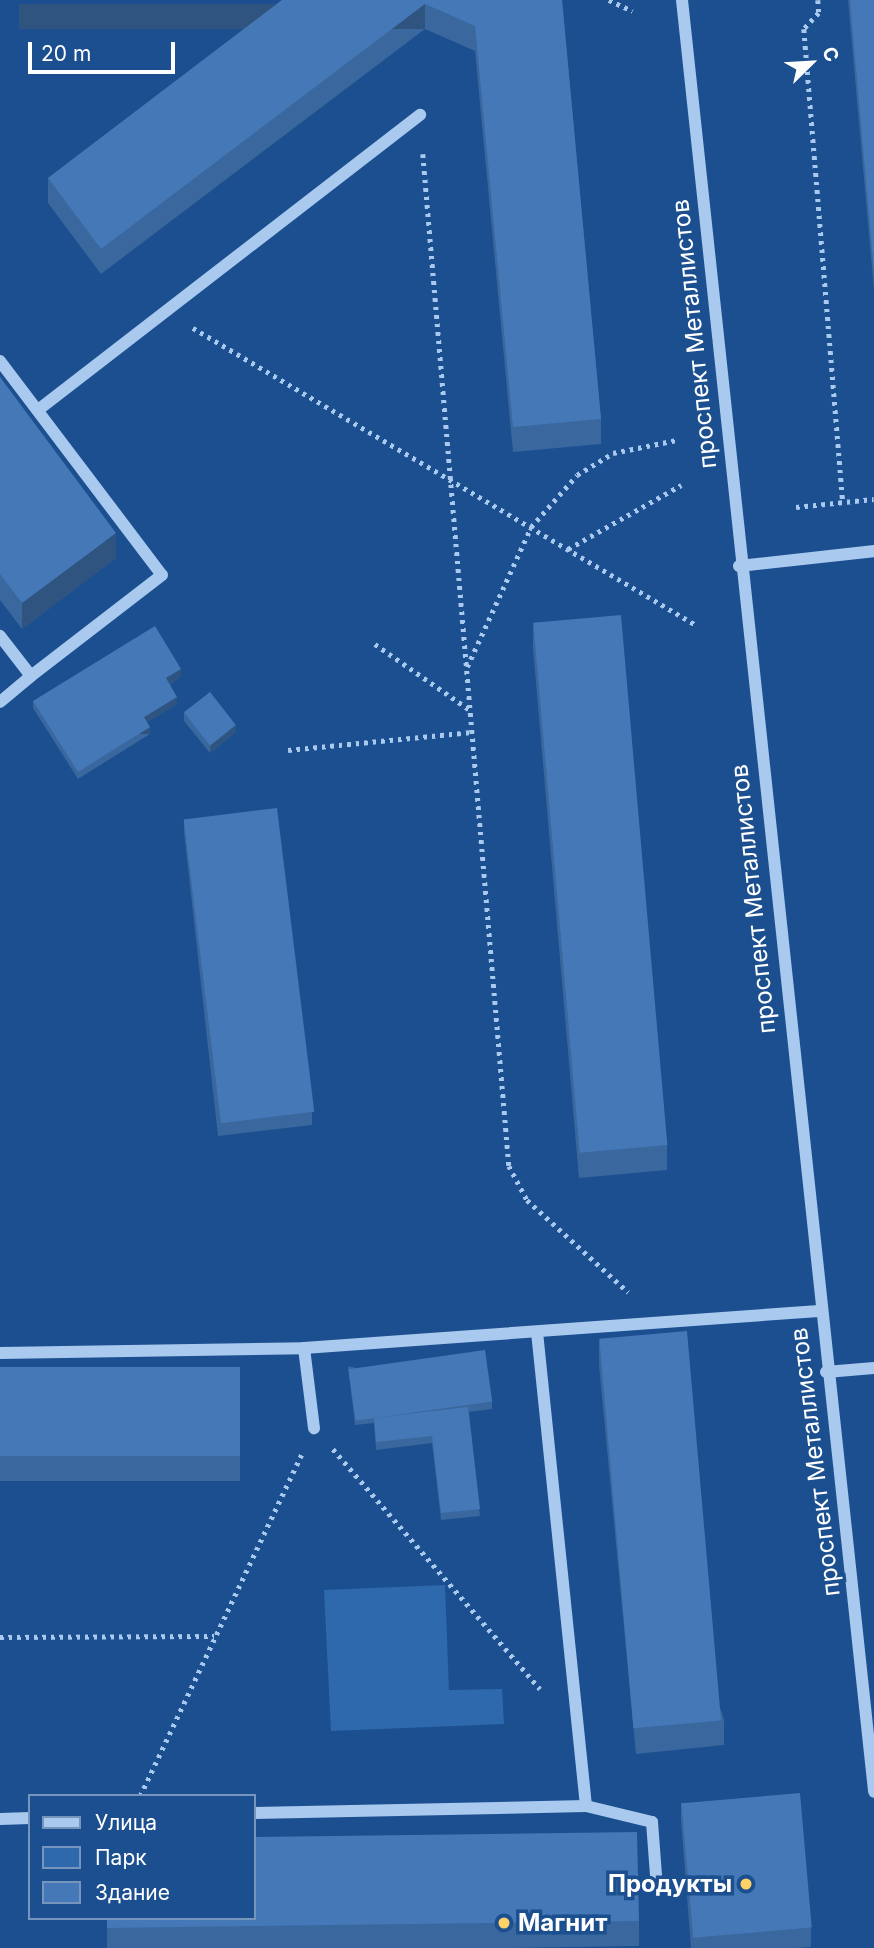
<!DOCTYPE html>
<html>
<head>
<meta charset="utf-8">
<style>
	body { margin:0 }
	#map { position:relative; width:874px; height:1948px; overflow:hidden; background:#1b4f8f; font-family:Inter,sans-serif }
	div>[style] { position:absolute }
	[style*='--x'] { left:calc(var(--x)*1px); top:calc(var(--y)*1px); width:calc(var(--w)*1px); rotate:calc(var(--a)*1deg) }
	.green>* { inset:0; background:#2e69ad }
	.path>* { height:4.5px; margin-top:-2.25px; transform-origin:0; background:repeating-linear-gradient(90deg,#a9c9ee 0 3.5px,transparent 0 8.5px) }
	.minor>* { height:12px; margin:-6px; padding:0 6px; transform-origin:6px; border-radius:6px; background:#a9c9ee }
	.wall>* { inset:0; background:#3a679d; transform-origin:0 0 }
	.shaded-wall>* { inset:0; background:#305480; transform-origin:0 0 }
	.building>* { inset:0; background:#4478b7; transform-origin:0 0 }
	.dots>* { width:19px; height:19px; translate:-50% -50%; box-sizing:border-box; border:4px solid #1b4f8f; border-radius:50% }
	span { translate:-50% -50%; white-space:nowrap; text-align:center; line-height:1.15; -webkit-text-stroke:7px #1b4f8f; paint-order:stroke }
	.street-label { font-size:24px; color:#fff }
	.poi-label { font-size:24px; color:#fff; font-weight:700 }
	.right { translate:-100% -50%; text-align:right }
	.left { translate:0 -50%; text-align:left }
	.legend { position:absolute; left:28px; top:1794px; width:228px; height:126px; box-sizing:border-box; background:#1b4f8f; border:2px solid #7695bc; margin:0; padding:9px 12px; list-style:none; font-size:21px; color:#fff }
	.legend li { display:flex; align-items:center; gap:14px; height:35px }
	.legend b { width:35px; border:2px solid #7695bc }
	.north { position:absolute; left:776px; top:28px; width:70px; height:70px; -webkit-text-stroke:5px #1b4f8f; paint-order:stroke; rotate:66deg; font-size:19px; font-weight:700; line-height:28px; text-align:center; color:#fff }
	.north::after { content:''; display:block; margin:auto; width:24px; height:32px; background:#fff; clip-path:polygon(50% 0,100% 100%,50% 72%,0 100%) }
	.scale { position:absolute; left:28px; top:42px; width:147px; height:32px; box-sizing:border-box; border:4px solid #fff; border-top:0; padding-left:9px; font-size:21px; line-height:24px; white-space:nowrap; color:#fff; -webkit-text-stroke:5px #1b4f8f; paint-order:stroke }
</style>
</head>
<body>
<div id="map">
	<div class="green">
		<i style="clip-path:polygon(445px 1585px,449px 1690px,502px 1689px,504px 1724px,331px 1731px,324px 1590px)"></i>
	</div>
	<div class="path">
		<i style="--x:609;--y:0;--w:26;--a:25"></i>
		<i style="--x:818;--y:0;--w:13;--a:86"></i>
		<i style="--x:819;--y:13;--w:22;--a:133"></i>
		<i style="--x:804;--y:29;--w:475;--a:85.3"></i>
		<i style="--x:423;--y:154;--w:1016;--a:85.14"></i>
		<i style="--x:509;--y:1166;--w:38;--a:62"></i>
		<i style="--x:527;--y:1200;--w:137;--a:42.3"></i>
		<i style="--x:193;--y:328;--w:584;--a:30.56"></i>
		<i style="--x:796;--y:507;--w:78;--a:-5.9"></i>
		<i style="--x:568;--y:549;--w:130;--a:-29.5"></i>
		<i style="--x:375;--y:644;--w:116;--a:34.8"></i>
		<i style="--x:467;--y:667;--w:154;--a:-65.4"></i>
		<i style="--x:531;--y:527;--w:69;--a:-48.5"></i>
		<i style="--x:577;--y:475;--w:42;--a:-31.4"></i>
		<i style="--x:613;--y:453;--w:65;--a:-11.5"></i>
		<i style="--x:288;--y:750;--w:185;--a:-5.6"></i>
		<i style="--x:333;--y:1449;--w:317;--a:49.2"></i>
		<i style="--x:0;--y:1637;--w:214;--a:-0.3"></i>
		<i style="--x:140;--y:1796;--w:378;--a:-64.7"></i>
	</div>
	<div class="minor">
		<i style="--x:682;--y:0;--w:1802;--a:83.88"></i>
		<i style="--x:0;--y:361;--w:268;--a:52.9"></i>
		<i style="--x:162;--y:575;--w:165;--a:142.4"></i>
		<i style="--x:31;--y:676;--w:51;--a:-127.8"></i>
		<i style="--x:38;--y:410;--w:483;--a:-37.7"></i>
		<i style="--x:739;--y:566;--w:136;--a:-6.3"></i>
		<i style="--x:0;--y:702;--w:40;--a:-40"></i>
		<i style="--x:304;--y:1348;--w:81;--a:82.9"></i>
		<i style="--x:0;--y:1353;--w:304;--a:-0.9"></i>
		<i style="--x:304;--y:1348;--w:516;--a:-4.11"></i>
		<i style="--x:826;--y:1372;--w:48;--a:-4.8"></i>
		<i style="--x:586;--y:1806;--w:68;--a:13.6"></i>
		<i style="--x:652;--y:1822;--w:67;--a:85.7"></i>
		<i style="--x:254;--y:1813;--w:332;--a:-1.2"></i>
		<i style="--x:586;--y:1806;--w:476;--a:-95.9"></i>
		<i style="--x:0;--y:1819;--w:30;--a:-2"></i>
	</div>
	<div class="wall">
		<i style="clip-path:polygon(282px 0,562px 0,601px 419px,601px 444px,513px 452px,475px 51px,425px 29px,101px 274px,48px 203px,48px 178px)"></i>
		<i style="clip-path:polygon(848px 0,874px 0,874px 290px)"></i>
		<i style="clip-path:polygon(0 377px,116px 558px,22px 629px,0 600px)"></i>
		<i style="clip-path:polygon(533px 622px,667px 1145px,667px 1170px,579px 1178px,533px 648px)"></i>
		<i style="clip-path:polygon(181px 676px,170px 684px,177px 704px,147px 722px,150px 734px,78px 779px,33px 708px,33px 701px)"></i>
		<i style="clip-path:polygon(184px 713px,236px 732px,210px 753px,184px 721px)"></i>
		<i style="clip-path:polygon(184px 818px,312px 1112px,312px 1125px,218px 1136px,184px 832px)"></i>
		<i style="clip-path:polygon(599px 1339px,724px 1720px,724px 1745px,636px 1754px,599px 1365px)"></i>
		<i style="clip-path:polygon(348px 1366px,492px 1402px,492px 1409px,469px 1412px,480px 1516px,441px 1520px,432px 1443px,376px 1450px,374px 1423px,355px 1425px)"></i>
		<i style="left:0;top:1367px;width:240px;height:114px"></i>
		<i style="clip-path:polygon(681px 1802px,811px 1928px,811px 1947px,796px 1948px,691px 1948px,681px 1820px)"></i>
		<i style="clip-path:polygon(107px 1918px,639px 1921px,639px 1946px,510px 1948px,107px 1948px)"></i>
	</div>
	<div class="shaded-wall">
		<i style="left:425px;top:4px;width:25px;height:406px;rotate:90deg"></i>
		<i style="clip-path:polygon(116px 533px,116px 558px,22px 629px,22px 603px)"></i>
		<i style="clip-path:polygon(181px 669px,181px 676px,166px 686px,166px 678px)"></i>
		<i style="clip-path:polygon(177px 697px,177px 704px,144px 724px,144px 717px)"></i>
		<i style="clip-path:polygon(236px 725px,236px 732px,210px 753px,210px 746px)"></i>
		<i style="left:150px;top:727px;width:7px;height:85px;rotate:90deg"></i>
	</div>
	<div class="building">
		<i style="clip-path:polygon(282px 0,562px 0,601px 419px,513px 427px,475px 26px,425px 4px,101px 249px,48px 178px)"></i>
		<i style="clip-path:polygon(850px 0,874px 0,874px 271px)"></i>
		<i style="clip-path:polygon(0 377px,116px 533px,22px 603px,0 574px)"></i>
		<i style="left:621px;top:615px;width:532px;height:88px;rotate:85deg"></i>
		<i style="clip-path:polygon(155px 626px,181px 669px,166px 678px,177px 697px,144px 717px,150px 727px,78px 772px,33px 701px)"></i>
		<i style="left:210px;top:692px;width:42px;height:33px;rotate:52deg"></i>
		<i style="left:277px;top:808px;width:306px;height:94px;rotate:83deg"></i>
		<i style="left:687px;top:1331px;width:391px;height:88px;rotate:85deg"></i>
		<i style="left:485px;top:1350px;width:52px;height:138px;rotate:82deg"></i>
		<i style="left:0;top:1367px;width:240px;height:89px"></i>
		<i style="clip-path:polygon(468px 1407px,480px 1509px,441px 1513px,432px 1436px,376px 1442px,374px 1418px)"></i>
		<i style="left:800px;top:1793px;width:135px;height:119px;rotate:85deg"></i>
		<i style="clip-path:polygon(637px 1832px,639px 1921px,107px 1928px,107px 1918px,254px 1918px,254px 1837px)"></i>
	</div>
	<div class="dots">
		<i style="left:746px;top:1884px;background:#ffd166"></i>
		<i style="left:504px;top:1923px;background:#ffd166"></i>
	</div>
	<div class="street-label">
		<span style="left:694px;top:334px;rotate:-96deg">проспект Металлистов</span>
		<span style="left:753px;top:899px;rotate:-96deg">проспект Металлистов</span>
		<span style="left:815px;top:1462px;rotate:-97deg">проспект Металлистов</span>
	</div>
	<div class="poi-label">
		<span class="right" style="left:732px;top:1884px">Продукты</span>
		<span class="left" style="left:518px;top:1923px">Магнит</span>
	</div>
	<ul class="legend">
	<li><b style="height:9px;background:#a9c9ee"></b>Улица</li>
	<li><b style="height:19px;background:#2e69ad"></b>Парк</li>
	<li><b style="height:19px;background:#4478b7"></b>Здание</li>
	</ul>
	<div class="north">С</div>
	<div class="scale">20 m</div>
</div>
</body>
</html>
